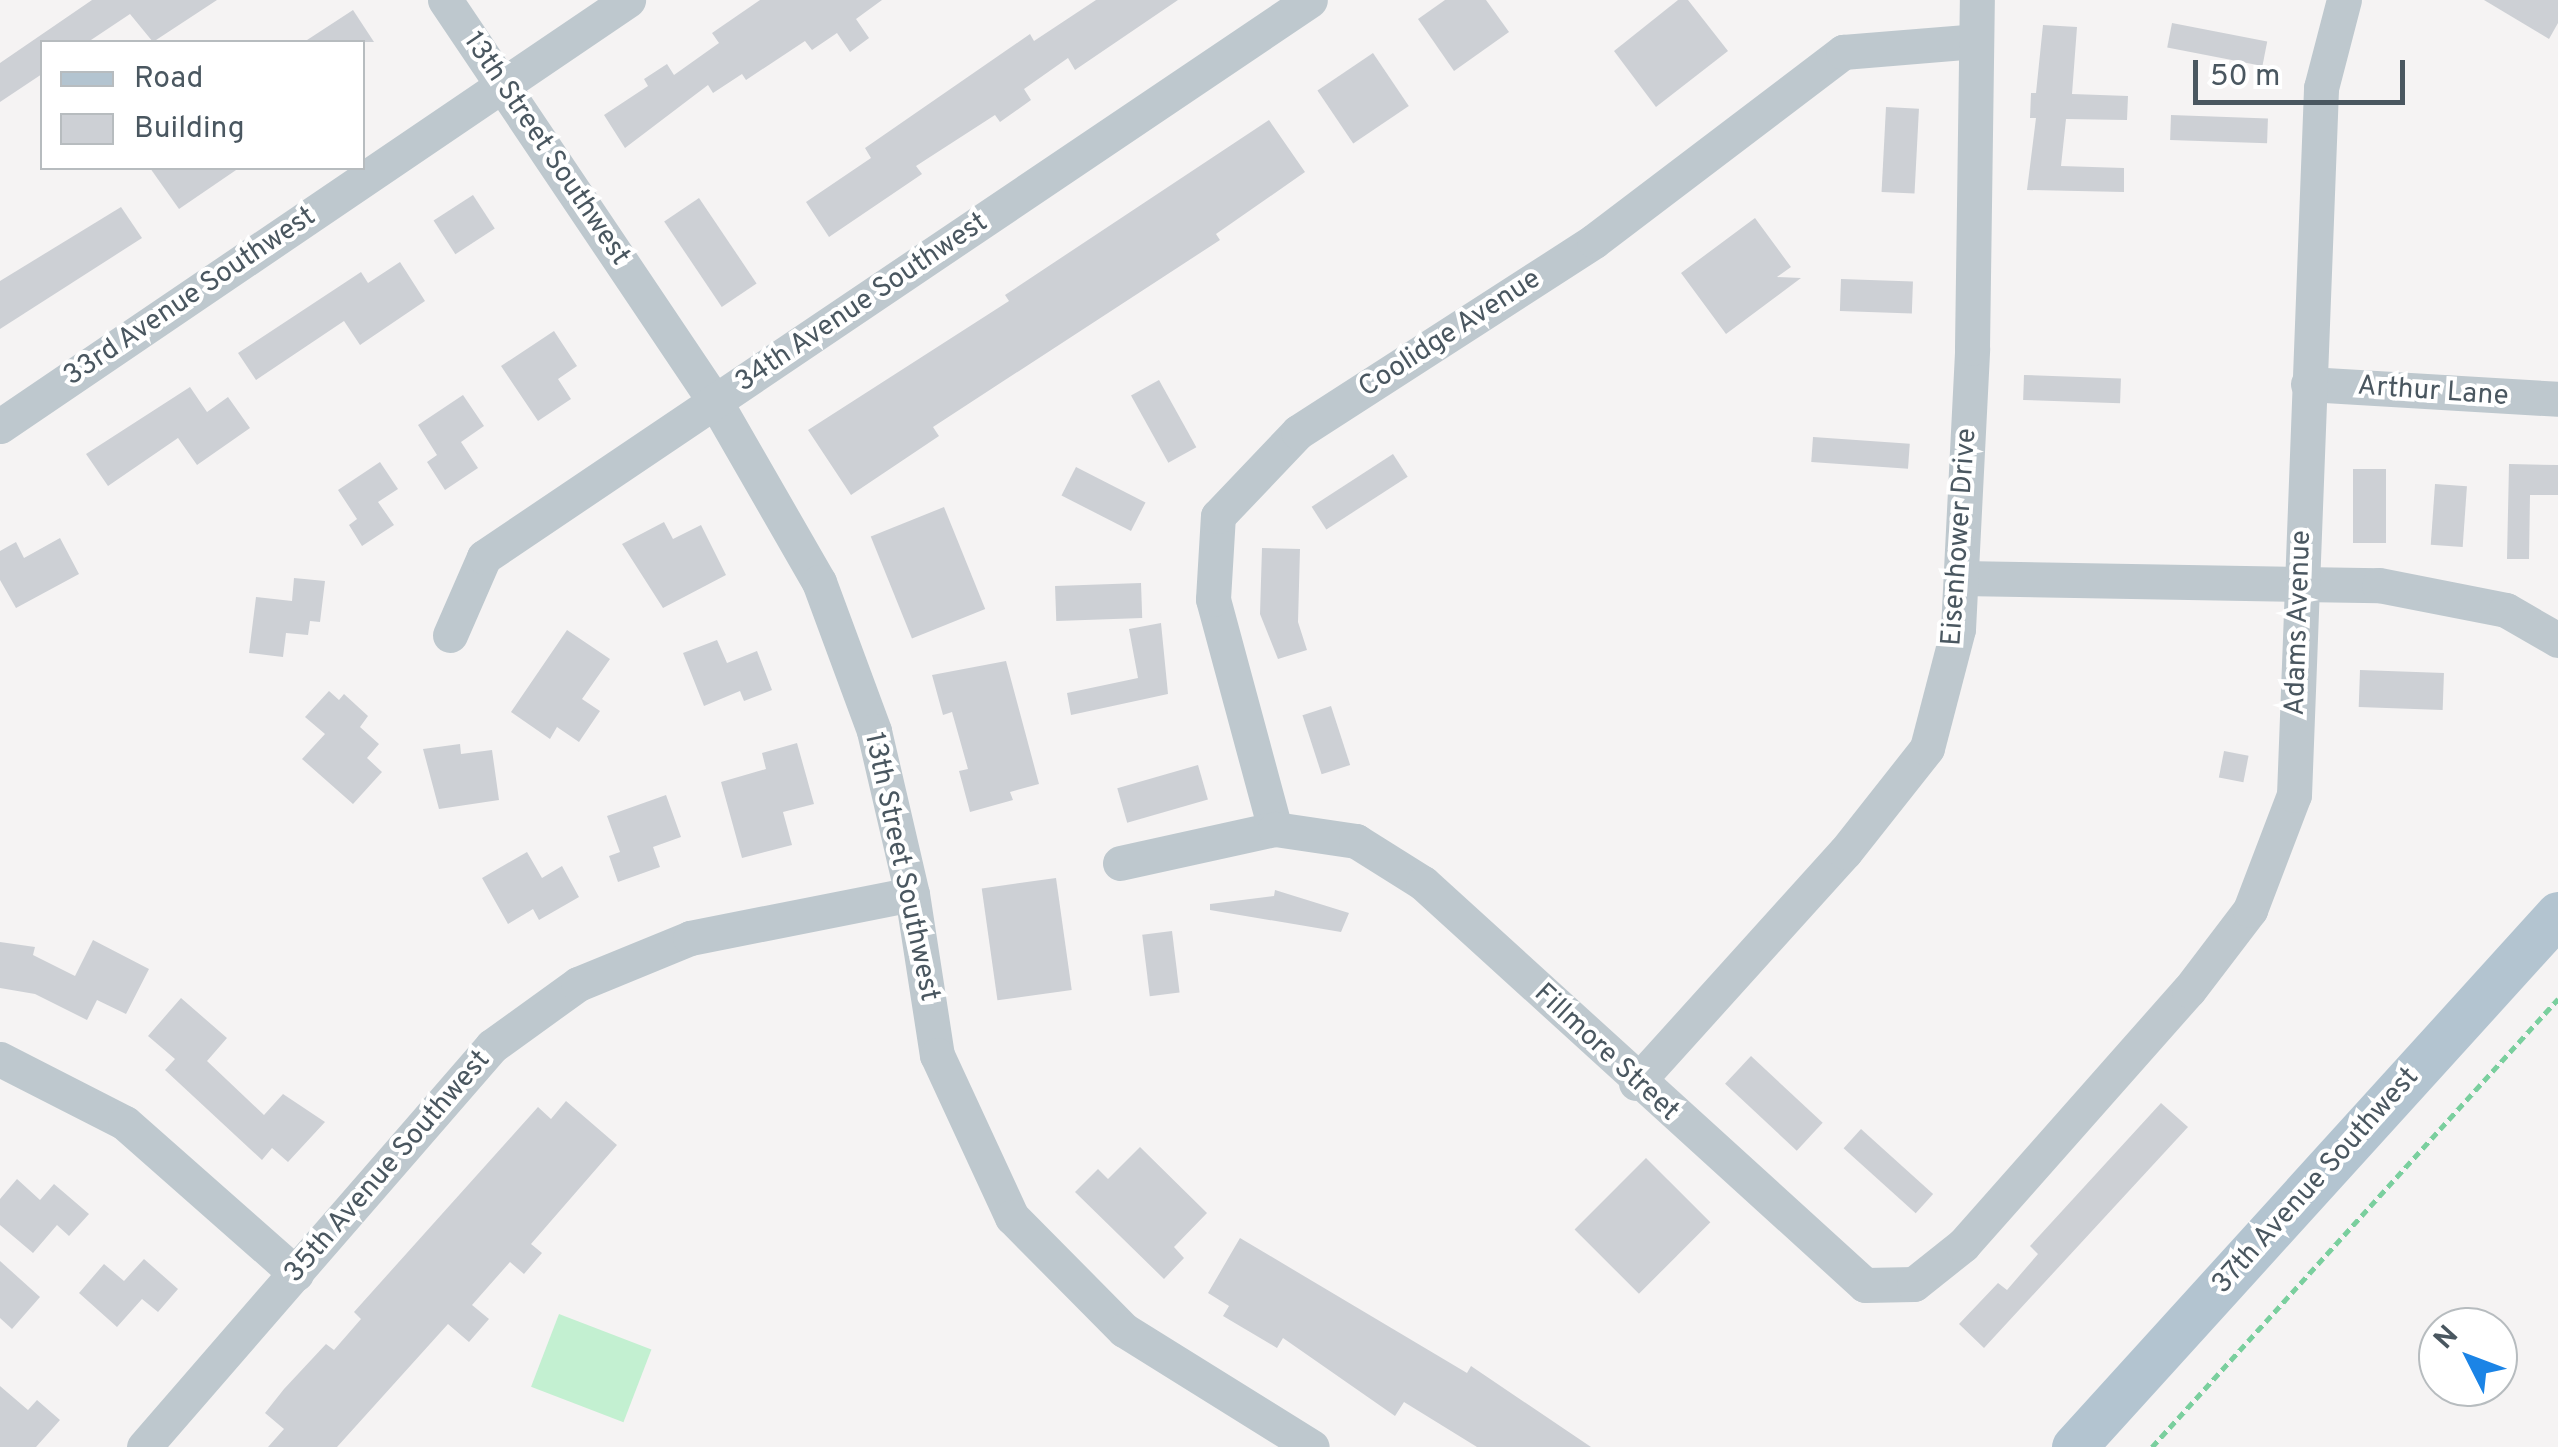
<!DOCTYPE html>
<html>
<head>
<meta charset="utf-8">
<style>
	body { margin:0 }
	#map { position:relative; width:2558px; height:1447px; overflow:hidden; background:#f5f3f3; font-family:Overpass,sans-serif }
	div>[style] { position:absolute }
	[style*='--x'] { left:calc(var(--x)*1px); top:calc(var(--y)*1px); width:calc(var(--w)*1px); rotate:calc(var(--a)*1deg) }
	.green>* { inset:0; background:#c3f0d1; transform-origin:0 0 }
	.building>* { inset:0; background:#cdd0d5; transform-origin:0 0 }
	.path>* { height:5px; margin-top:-2.5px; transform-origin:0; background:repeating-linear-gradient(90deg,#7acf9e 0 8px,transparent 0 13px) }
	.minor>* { height:35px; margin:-17.5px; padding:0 17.5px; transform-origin:17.5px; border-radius:17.5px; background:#bec8ce }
	.major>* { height:45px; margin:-22.5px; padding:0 22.5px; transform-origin:22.5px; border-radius:22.5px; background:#b3c4d0 }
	span { translate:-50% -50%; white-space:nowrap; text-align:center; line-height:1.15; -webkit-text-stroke:8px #fff; paint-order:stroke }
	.street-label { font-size:28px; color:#4a5760 }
	.legend { position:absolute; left:40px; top:40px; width:325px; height:130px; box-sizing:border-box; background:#fff; border:2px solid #b7bcbf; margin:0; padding:12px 18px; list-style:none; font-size:30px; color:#4a5760 }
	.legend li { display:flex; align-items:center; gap:20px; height:50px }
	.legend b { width:50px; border:2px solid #b7bcbf }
	.north { position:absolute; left:2418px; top:1307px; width:100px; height:100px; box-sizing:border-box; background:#fff; border:2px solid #b7bcbf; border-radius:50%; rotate:312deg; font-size:28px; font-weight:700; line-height:40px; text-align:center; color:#4a5760 }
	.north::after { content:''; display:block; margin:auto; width:35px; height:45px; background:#1b84e6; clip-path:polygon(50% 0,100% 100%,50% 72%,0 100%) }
	.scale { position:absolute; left:2193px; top:60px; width:212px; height:45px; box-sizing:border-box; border:5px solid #4a5760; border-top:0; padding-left:12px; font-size:30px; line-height:35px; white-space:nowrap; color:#4a5760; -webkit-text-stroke:8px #fff; paint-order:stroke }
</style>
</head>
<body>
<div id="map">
	<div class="green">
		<i style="left:559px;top:1314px;width:99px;height:78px;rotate:21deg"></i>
	</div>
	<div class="building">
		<i style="clip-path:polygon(92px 0,217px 0,153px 42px,130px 14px,88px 42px,42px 42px,42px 74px,0 102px,0 63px)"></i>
		<i style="clip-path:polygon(760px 0,882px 0,856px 19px,869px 38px,850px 52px,837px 33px,812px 50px,805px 41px,746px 80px,742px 74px,713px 93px,708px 85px,625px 148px,604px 115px,648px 86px,644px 79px,667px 64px,674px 75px,719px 43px,712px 33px)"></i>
		<i style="clip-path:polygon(1096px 0,1178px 0,1075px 70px,1068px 58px,1024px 89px,1031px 100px,1000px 122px,995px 115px,916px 166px,922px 174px,829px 237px,806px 202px,871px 158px,865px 148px,1030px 34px,1034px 41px)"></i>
		<i style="clip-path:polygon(1445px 0,1486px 0,1509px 32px,1454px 71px,1418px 19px)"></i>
		<i style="clip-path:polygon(1678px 0,1688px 0,1728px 51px,1656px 107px,1614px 51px)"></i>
		<i style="clip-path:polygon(2484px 0,2558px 0,2558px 23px,2549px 39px)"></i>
		<i style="clip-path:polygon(353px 10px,374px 42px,304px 42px)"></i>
		<i style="left:2172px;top:23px;width:97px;height:25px;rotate:11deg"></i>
		<i style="clip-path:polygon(2043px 25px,2077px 27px,2072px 94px,2128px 96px,2127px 120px,2066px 119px,2061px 166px,2124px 168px,2124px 192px,2027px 190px,2036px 118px,2030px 118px,2031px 93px,2036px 93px)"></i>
		<i style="left:1373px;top:53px;width:64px;height:67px;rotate:56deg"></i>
		<i style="left:1886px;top:107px;width:33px;height:85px;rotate:3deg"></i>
		<i style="left:2171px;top:115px;width:97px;height:25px;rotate:2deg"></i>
		<i style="clip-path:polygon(1269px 120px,1305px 172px,1216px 234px,1220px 240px,933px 427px,939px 436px,851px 495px,808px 430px,1009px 301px,1005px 295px)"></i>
		<i style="clip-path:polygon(150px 168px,239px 168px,179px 209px)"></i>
		<i style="left:473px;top:195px;width:40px;height:47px;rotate:57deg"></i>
		<i style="left:699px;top:198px;width:103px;height:42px;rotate:56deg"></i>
		<i style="clip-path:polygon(121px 207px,142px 238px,0 329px,0 281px)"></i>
		<i style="clip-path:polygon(1755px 218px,1791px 267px,1777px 277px,1801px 278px,1726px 334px,1681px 273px)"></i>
		<i style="clip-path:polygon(400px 262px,425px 301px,360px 345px,344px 321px,256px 380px,238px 353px,361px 272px,368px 283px)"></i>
		<i style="left:1841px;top:279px;width:72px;height:32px;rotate:2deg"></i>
		<i style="clip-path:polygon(554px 331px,577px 366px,558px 379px,571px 399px,538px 421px,501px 366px)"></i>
		<i style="left:2024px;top:375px;width:97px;height:25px;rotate:2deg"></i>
		<i style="left:1159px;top:380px;width:77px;height:32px;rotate:61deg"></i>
		<i style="clip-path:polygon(190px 387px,207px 412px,228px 397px,250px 428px,197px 465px,178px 438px,108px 486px,86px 454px)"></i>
		<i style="clip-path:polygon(463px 395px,484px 426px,461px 442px,478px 468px,445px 490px,427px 462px,437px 455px,418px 425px)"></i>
		<i style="left:1813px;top:437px;width:97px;height:25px;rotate:4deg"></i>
		<i style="left:1393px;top:454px;width:27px;height:97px;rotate:57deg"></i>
		<i style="clip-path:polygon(380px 462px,398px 489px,378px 502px,394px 525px,362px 546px,349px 525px,357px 519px,338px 490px)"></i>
		<i style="clip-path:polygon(2509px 464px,2558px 465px,2558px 495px,2530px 495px,2529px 559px,2507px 559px)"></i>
		<i style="left:1076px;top:467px;width:78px;height:32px;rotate:27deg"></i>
		<i style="left:2353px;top:469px;width:33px;height:74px"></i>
		<i style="left:2435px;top:484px;width:32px;height:61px;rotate:4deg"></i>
		<i style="left:944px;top:507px;width:110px;height:79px;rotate:68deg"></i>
		<i style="clip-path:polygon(664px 522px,673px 539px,701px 525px,726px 575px,663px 608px,622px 544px)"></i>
		<i style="clip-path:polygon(60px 538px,79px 574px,16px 608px,0 580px,0 551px,16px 542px,24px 558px)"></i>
		<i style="clip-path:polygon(1262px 548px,1300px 549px,1298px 622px,1307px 650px,1278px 659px,1260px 614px)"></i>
		<i style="clip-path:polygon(294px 578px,325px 581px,320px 622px,310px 621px,308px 635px,286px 633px,283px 657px,249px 653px,256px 597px,292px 601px)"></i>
		<i style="left:1141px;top:583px;width:35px;height:86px;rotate:88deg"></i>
		<i style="clip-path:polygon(1161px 623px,1168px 694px,1071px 715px,1067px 693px,1138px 678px,1129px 629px)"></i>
		<i style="clip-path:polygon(567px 630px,610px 659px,582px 699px,600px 711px,579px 742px,557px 727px,550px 739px,511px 712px)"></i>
		<i style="clip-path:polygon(717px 640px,727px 663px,757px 651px,772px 690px,744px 701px,740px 691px,704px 706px,683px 653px)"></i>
		<i style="clip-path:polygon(1006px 661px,1039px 784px,1010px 792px,1013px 800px,970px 812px,959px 771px,968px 769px,952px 712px,943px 715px,932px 675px)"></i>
		<i style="left:2360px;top:670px;width:84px;height:37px;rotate:2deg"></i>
		<i style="clip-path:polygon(329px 691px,339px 700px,344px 694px,368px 716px,360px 727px,379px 744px,367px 758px,382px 772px,353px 804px,302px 759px,325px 734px,305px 717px)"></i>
		<i style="left:1331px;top:706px;width:62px;height:30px;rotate:72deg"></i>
		<i style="clip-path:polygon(797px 743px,814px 804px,783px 812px,792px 845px,742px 858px,721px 782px,766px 769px,762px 753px)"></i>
		<i style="clip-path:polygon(460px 744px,461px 754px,492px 750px,499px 800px,439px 809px,423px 749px)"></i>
		<i style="left:2224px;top:751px;width:25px;height:27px;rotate:11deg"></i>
		<i style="left:1198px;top:765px;width:36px;height:84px;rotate:74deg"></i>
		<i style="clip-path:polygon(666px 795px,681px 837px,653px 847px,660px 867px,618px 882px,609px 856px,620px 852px,607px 816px)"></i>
		<i style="clip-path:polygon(527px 852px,542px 878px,562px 866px,579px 897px,539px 920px,533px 909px,508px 924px,482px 878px)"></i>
		<i style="left:1056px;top:878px;width:113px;height:75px;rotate:82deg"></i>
		<i style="clip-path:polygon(1275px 890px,1349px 913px,1341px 932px,1210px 910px,1210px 904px,1274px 896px)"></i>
		<i style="left:1172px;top:931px;width:62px;height:30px;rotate:83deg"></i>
		<i style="clip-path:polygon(93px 940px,149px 969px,126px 1014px,97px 1000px,87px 1020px,35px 994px,0 988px,0 942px,35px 947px,33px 955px,75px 976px)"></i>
		<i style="clip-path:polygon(181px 998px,227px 1038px,207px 1061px,264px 1115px,283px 1094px,325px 1122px,288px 1162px,272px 1148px,262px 1160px,165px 1070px,175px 1059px,148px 1036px)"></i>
		<i style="left:1751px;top:1056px;width:98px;height:38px;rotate:43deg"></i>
		<i style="clip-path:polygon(566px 1101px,617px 1145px,531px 1244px,542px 1253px,524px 1274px,510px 1262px,472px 1305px,489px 1319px,469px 1342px,448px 1324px,337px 1447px,268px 1447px,284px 1429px,265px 1413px,284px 1389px,326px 1344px,334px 1350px,361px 1319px,354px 1312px,538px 1107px,551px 1119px)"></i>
		<i style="clip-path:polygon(2161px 1103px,2188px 1127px,1984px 1348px,1959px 1324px,1998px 1283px,2007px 1290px,2038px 1254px,2030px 1246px)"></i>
		<i style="left:1861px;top:1129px;width:97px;height:26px;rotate:42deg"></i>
		<i style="clip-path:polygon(1140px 1147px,1207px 1213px,1174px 1247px,1184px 1258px,1164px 1279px,1075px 1192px,1098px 1169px,1108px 1179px)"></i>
		<i style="left:1646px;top:1158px;width:91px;height:101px;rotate:45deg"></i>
		<i style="clip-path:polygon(17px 1179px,40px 1200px,54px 1184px,89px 1214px,69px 1236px,57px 1225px,33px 1253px,0 1225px,0 1199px)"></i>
		<i style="clip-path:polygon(1240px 1238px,1467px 1373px,1471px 1366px,1591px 1447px,1477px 1447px,1404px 1402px,1395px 1416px,1283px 1338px,1277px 1348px,1223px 1316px,1229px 1306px,1208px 1293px)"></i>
		<i style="clip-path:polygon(144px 1259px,178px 1289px,158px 1312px,142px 1299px,117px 1327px,79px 1293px,104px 1264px,124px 1281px)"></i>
		<i style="clip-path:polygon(0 1261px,40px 1297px,12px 1329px,0 1318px)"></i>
		<i style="clip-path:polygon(0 1386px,28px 1410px,37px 1400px,60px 1420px,36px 1447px,0 1447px)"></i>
	</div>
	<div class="path">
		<i style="--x:2152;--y:1447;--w:605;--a:-47.82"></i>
	</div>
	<div class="minor">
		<i style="--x:445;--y:0;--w:486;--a:56.1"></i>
		<i style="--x:716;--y:403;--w:207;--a:60.1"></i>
		<i style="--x:819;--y:582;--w:159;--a:69.7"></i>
		<i style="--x:874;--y:731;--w:167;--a:76.9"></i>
		<i style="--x:912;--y:894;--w:163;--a:81.2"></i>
		<i style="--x:937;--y:1055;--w:179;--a:65.2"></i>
		<i style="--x:1012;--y:1217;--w:159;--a:45.3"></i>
		<i style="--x:1124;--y:1330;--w:221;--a:31.9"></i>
		<i style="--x:2308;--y:384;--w:250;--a:3.4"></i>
		<i style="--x:0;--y:426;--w:759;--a:-34.15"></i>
		<i style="--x:1961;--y:578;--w:418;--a:1"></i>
		<i style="--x:2379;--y:585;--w:129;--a:11.1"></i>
		<i style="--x:2506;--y:610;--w:60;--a:30"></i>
		<i style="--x:450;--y:635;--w:85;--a:-66.4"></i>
		<i style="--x:484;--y:557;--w:996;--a:-33.99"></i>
		<i style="--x:1275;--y:829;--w:238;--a:-105.1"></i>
		<i style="--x:1213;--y:599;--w:83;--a:-86.6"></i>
		<i style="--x:1218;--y:516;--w:116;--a:-46.4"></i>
		<i style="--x:1298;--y:432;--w:352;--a:-32.8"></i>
		<i style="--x:1594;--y:241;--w:313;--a:-37.2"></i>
		<i style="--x:1843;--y:52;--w:133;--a:-4.7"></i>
		<i style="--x:1120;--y:863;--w:159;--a:-12.4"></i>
		<i style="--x:1275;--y:829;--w:82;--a:8.4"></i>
		<i style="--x:1356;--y:841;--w:79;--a:32.1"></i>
		<i style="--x:1423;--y:883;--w:597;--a:42.29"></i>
		<i style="--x:1865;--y:1285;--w:49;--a:-1.2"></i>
		<i style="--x:1914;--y:1284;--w:63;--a:-38.5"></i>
		<i style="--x:1963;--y:1245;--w:341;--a:-48.5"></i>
		<i style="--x:2189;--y:990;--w:101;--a:-52.7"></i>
		<i style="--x:2250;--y:910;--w:123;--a:-69.1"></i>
		<i style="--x:2294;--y:795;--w:708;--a:-87.81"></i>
		<i style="--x:2321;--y:88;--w:91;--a:-75.4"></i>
		<i style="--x:0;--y:1059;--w:140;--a:27.1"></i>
		<i style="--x:125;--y:1123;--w:228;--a:41.4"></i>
		<i style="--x:1636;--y:1083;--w:312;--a:-47.9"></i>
		<i style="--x:1845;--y:852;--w:132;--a:-51.7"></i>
		<i style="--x:1927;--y:748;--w:123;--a:-75.4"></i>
		<i style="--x:1958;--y:629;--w:281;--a:-87.1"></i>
		<i style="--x:1972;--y:348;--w:348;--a:-89.2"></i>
		<i style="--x:144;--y:1447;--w:531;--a:-49.05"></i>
		<i style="--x:492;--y:1046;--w:106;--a:-35.8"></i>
		<i style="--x:578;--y:984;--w:121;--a:-22.3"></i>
		<i style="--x:690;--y:938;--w:226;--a:-11.2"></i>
	</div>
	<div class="major">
		<i style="--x:2074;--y:1447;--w:720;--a:-47.76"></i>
	</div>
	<div class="street-label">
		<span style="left:546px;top:149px;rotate:56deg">13th Street Southwest</span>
		<span style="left:190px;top:297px;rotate:-34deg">33rd Avenue Southwest</span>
		<span style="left:862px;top:303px;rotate:-34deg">34th Avenue Southwest</span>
		<span style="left:1450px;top:334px;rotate:-33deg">Coolidge Avenue</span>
		<span style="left:2433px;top:392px;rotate:4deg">Arthur Lane</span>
		<span style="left:1960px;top:537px;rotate:-86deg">Eisenhower Drive</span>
		<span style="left:2299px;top:623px;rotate:-88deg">Adams Avenue</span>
		<span style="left:901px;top:867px;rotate:78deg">13th Street Southwest</span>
		<span style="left:1606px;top:1053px;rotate:43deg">Fillmore Street</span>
		<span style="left:388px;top:1167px;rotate:-49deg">35th Avenue Southwest</span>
		<span style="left:2316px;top:1181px;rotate:-48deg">37th Avenue Southwest</span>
	</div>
	<ul class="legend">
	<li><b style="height:12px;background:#b3c4d0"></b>Road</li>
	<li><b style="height:28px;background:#cdd0d5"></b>Building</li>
	</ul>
	<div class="north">N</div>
	<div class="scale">50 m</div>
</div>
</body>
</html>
